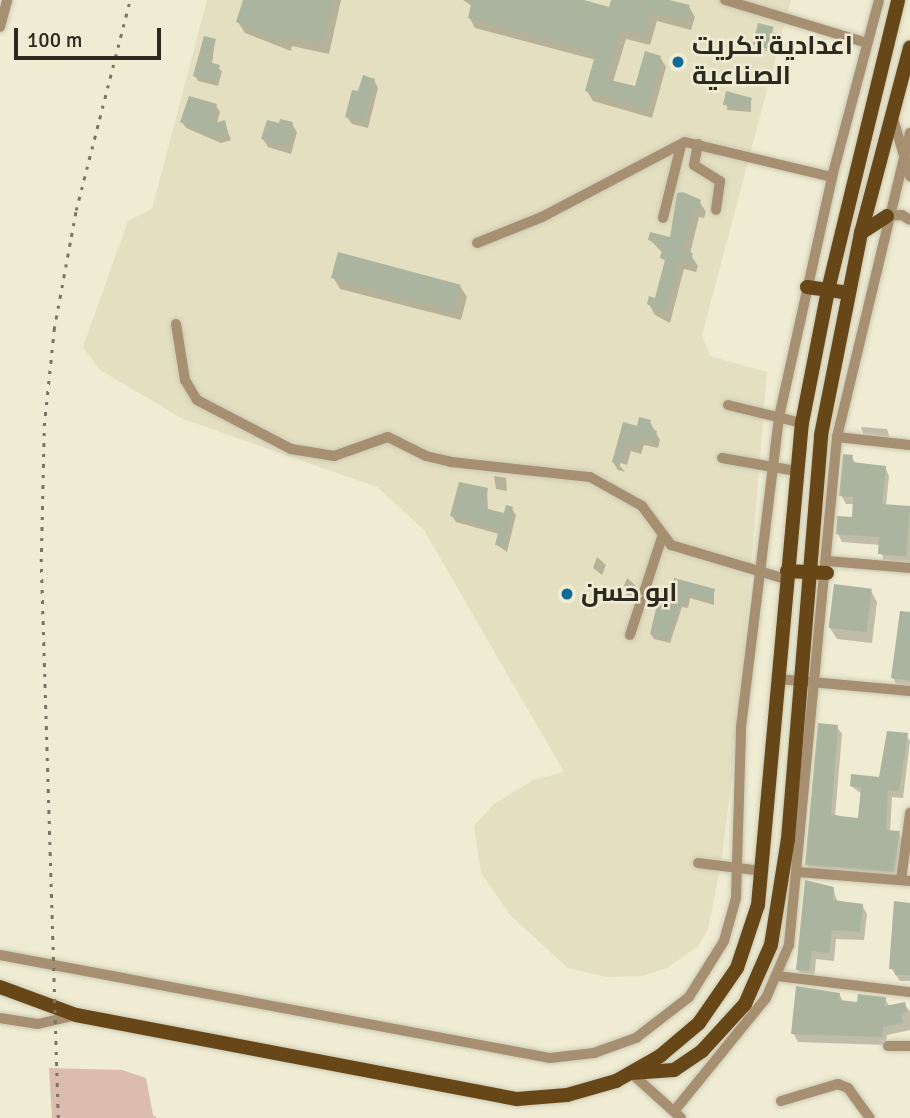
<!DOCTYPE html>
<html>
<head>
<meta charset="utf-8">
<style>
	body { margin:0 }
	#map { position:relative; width:910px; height:1118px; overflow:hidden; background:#efecd3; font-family:Signika,Cairo,sans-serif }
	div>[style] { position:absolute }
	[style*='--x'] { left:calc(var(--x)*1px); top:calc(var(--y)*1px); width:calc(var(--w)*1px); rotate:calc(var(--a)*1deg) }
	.built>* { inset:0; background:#e3dfc0 }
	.green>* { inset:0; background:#dcbcaf }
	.shadow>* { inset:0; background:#0003 }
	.building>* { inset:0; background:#aab49e; transform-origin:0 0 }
	.roads { filter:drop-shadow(0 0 2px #ccc9b3) drop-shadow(0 0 2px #ccc9b3) }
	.minor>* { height:10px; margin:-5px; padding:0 5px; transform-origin:5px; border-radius:5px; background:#a78f72 }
	.major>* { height:14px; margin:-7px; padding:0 7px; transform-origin:7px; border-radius:7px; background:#674617 }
	.rail>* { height:2.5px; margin-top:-1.25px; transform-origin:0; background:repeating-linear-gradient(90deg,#787566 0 3.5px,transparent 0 10.5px) }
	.dots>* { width:19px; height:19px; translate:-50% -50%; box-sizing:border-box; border:4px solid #efecd3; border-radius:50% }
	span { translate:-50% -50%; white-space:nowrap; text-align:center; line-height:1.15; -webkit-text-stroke:5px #efecd3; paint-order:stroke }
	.poi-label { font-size:26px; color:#2b2920; font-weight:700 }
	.left { translate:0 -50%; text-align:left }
	.scale { position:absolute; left:14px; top:28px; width:147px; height:32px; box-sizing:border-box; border:4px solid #2b2920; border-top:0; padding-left:9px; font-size:21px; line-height:24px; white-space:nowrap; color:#2b2920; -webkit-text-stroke:5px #efecd3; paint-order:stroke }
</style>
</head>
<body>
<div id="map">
	<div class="built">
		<i style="clip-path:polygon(207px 0,791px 0,702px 335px,710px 356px,767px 372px,737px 739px,721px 863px,708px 929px,698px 946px,667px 968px,643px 976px,607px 977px,568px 968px,511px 916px,481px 873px,474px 826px,494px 804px,533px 780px,564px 772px,424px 530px,377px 487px,183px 419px,100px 370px,83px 347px,128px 221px,152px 209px)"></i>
	</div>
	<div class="green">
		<i style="clip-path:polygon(49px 1068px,122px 1070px,146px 1078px,153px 1115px,157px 1118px,52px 1118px)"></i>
	</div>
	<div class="shadow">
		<i style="clip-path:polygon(245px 0,341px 0,329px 54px,292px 46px,291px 51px,245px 33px,238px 22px)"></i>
		<i style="clip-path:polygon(463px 0,577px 0,611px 9px,613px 0,653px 0,689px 7px,695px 17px,691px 30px,657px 21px,650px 45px,626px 39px,613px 82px,636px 88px,660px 57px,666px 67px,652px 118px,593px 101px,587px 91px,596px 60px,475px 28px,469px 17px,472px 6px)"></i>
		<i style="clip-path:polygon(773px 29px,767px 51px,758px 49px,755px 44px)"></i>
		<i style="clip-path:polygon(774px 32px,776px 34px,771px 52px,770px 52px)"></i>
		<i style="clip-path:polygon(215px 41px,212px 64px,222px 71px,218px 86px,198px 81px,195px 76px)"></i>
		<i style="clip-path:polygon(374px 80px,378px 88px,368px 128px,352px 124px,347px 117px,359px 93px)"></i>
		<i style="clip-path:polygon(728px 93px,751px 99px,751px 112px,727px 110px)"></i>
		<i style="clip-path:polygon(216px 106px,220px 112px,217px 124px,224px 122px,231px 140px,221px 143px,186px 128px,182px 122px)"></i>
		<i style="clip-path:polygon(292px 124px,297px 132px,291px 154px,268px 147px,263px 139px,280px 125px)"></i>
		<i style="clip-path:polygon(679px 194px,699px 201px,706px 212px,704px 218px,699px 217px,690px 254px,698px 266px,696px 272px,684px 269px,670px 323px,655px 315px,649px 304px,656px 300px,666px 265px,663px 253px,650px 240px,672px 239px)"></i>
		<i style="clip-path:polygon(333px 277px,460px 286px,467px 297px,461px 320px,340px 289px)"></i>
		<i style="clip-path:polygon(650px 422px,660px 440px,658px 448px,644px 445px,641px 454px,631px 451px,627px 465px,617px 462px,625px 472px,618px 470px,613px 462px,624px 424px,638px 428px)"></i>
		<i style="clip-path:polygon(861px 427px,887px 429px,890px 439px,864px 436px)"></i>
		<i style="clip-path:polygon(852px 457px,856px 464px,885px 467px,889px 476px,886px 506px,910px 508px,910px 564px,884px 562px,880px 545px,842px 542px,838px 534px,853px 519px,854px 504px,846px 504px,841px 495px)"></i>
		<i style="clip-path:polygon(494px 476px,506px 478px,507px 491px,496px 489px)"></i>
		<i style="clip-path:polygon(487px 489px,488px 511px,505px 515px,512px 509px,516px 515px,507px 552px,497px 545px,499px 534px,456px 522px,452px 516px)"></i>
		<i style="clip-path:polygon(597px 557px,606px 565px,602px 575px,593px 568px)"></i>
		<i style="clip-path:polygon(627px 578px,636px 586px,631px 599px,622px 591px)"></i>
		<i style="clip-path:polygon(714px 591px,714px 605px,690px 598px,688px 608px,682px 607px,670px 643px,654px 639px,651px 634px,672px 593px)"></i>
		<i style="clip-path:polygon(871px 591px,877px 602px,872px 643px,837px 639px,830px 628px)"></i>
		<i style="clip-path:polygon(910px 614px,910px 688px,897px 686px,893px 678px)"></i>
		<i style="clip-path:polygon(837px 727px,842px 734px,835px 817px,860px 820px,862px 794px,851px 786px,881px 779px,906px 735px,910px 741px,903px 798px,892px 797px,890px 832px,899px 833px,903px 841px,898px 879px,811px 872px,806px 864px)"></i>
		<i style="clip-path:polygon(833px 889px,838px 903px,862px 905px,867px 914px,864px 940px,836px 939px,834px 961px,816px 959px,814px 980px,803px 979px,798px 970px)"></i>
		<i style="clip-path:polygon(910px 905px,910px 981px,900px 981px,891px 968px)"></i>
		<i style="clip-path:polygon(839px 994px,844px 1003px,885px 999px,890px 1007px,904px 1004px,910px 1011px,910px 1030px,887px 1035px,886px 1045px,798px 1042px,793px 1033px)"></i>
	</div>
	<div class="building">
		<i style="clip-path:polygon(243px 0,333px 0,323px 44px,286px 36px,285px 41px,236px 22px)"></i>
		<i style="clip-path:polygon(472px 0,584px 0,609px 7px,611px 0,669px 0,690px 5px,686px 21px,651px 12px,645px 36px,621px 29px,606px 79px,635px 86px,645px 51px,661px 56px,647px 109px,585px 91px,596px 52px,468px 18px)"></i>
		<i style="left:758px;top:23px;width:16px;height:22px;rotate:14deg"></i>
		<i style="clip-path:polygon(204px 36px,216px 39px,209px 62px,220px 65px,216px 81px,193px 76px)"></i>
		<i style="clip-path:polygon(363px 75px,375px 79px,364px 122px,345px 117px,352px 90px,358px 91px)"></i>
		<i style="clip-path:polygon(726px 91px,752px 98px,749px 108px,723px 105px)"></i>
		<i style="clip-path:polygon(189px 96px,217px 104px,212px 124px,225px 120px,228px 133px,216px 136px,180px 122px)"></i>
		<i style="clip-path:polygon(280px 119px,293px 122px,287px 146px,261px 139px,267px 120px,279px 123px)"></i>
		<i style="clip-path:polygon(683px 192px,701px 200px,698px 208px,694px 207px,682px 251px,693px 253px,691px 262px,679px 259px,664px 314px,647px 304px,649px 296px,655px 298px,665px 260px,660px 258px,663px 244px,648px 240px,650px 232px,670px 237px,677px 193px)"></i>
		<i style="left:338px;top:252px;width:127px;height:27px;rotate:15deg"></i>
		<i style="clip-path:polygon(639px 417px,651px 420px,649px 429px,657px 431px,654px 441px,640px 437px,637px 447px,626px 444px,620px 465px,612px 462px,623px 422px,637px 426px)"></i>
		<i style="clip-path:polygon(843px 454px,853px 455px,852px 462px,886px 466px,882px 504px,910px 506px,906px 556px,878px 554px,879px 537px,836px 534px,837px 516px,852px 517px,853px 497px,839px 496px)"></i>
		<i style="clip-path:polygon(459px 482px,488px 488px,484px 508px,504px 513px,506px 505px,513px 507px,504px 547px,495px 545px,499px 529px,450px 516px)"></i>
		<i style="clip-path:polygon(674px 578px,715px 589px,712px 601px,688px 594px,686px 604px,680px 603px,668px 639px,650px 634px,661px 588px,671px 591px)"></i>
		<i style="left:834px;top:584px;width:38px;height:44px;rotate:7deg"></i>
		<i style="clip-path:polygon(900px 611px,910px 612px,910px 681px,891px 678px)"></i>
		<i style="clip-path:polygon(818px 723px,838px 725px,831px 814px,840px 816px,858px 818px,861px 788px,850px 786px,851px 774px,879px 777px,887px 731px,908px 733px,899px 791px,888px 790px,886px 830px,900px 831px,894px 872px,805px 865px)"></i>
		<i style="clip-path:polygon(805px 880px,834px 887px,833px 900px,863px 904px,860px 932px,832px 930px,829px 953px,812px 951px,809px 972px,796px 970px)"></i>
		<i style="clip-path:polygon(894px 901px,910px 903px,910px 975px,895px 975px,895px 969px,889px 969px)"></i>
		<i style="clip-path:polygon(796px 986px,840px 993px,839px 1000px,857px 1002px,858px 994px,886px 997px,885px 1006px,905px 1002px,907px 1012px,901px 1014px,903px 1023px,883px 1027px,882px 1037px,791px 1034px)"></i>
	</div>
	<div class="roads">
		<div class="minor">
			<i style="--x:725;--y:0;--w:148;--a:16.8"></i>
			<i style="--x:0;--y:27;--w:28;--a:-75"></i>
			<i style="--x:892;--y:115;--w:64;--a:73.6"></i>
			<i style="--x:698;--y:144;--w:21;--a:101"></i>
			<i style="--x:694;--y:165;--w:31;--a:32"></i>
			<i style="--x:720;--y:181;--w:29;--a:98"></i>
			<i style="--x:887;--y:216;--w:15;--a:-4"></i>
			<i style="--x:902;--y:215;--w:9;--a:32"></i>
			<i style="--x:663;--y:218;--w:75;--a:-76.1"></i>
			<i style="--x:477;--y:243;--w:70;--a:-21.8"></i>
			<i style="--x:542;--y:217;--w:161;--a:-27.7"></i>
			<i style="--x:685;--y:142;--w:151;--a:13.4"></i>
			<i style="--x:176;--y:324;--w:57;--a:80.9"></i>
			<i style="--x:185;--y:380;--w:23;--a:59"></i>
			<i style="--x:197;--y:400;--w:106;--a:27.5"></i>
			<i style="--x:291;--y:449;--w:44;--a:9.2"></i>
			<i style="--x:334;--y:456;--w:57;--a:-19.4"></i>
			<i style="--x:388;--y:437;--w:42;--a:26.6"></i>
			<i style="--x:426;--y:456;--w:26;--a:13"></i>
			<i style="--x:451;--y:462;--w:140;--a:6.2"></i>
			<i style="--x:590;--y:477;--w:60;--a:29.1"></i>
			<i style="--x:642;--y:506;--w:49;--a:53.4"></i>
			<i style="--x:671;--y:545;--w:120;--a:16.5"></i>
			<i style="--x:728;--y:405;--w:76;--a:13.7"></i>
			<i style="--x:837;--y:437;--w:73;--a:6.3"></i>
			<i style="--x:722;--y:458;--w:75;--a:10"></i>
			<i style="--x:828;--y:561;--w:82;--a:4.9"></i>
			<i style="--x:630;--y:635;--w:106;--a:-71.9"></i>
			<i style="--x:778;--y:679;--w:133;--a:5.2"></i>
			<i style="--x:698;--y:863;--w:64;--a:7.1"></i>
			<i style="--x:798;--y:872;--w:112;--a:4.6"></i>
			<i style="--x:901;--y:880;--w:68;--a:-82.3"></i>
			<i style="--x:0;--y:955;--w:560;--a:10.61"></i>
			<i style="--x:550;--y:1058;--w:44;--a:-6.5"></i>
			<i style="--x:594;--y:1053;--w:45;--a:-19.7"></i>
			<i style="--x:636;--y:1038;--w:67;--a:-37.7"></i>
			<i style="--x:689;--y:997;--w:66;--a:-58"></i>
			<i style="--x:724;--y:941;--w:45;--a:-74.4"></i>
			<i style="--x:736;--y:898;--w:171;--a:-88.3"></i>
			<i style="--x:741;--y:727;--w:312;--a:-83"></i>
			<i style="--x:779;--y:417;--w:246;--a:-77.5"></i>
			<i style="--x:832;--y:177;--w:183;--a:-75.1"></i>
			<i style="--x:777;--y:976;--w:134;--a:6.9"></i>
			<i style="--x:0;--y:1018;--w:38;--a:9"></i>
			<i style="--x:38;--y:1024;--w:39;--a:-13"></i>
			<i style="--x:888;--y:1046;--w:22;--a:0"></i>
			<i style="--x:631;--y:1073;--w:67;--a:42"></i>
			<i style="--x:781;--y:1101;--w:59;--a:-16.6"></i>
			<i style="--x:838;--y:1084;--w:11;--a:22"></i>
			<i style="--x:848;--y:1088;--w:37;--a:54"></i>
			<i style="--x:675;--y:1110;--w:144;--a:-50.9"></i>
			<i style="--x:766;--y:998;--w:58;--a:-66.5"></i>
			<i style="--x:789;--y:945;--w:510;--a:-84.6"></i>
			<i style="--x:837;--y:437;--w:313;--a:-76.5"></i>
		</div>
		<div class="major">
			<i style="--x:861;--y:233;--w:31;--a:-33"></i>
			<i style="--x:807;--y:287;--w:42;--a:8.1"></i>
			<i style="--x:787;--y:571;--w:40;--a:2.9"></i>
			<i style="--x:0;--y:987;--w:81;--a:20.2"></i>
			<i style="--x:76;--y:1015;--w:449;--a:10.8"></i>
			<i style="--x:517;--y:1099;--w:50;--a:-4.6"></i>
			<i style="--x:567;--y:1095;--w:51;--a:-15.9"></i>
			<i style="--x:616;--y:1081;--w:51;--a:-29.6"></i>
			<i style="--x:660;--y:1056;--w:51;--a:-40.2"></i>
			<i style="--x:699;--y:1023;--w:67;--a:-55.4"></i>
			<i style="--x:737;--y:968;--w:66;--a:-71.6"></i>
			<i style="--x:758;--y:905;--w:484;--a:-84.8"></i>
			<i style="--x:802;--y:423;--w:136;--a:-78.9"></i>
			<i style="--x:828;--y:290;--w:298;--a:-76.4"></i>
			<i style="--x:631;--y:1073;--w:43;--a:-4"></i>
			<i style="--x:674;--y:1070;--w:34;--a:-34"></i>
			<i style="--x:702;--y:1051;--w:64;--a:-47.5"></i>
			<i style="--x:745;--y:1004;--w:64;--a:-66.2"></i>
			<i style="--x:771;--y:945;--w:107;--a:-80.9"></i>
			<i style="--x:788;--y:839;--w:405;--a:-85.3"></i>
			<i style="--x:821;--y:435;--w:206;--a:-78.8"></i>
			<i style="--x:861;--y:233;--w:192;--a:-75.2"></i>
		</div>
	</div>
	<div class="rail">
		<i style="--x:58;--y:1118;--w:556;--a:-91.75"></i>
		<i style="--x:41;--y:562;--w:136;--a:-88.7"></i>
		<i style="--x:44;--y:426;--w:98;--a:-84.1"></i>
		<i style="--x:54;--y:329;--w:121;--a:-79.5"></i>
		<i style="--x:76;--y:210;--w:217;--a:-75.6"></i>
	</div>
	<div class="dots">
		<i style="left:678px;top:62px;background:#0f6a99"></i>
		<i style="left:567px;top:594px;background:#0f6a99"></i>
	</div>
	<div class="poi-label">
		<span class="left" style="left:692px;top:62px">اعدادية تكريت<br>الصناعية</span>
		<span class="left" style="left:581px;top:594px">ابو حسن</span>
	</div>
	<div class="scale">100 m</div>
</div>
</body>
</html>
